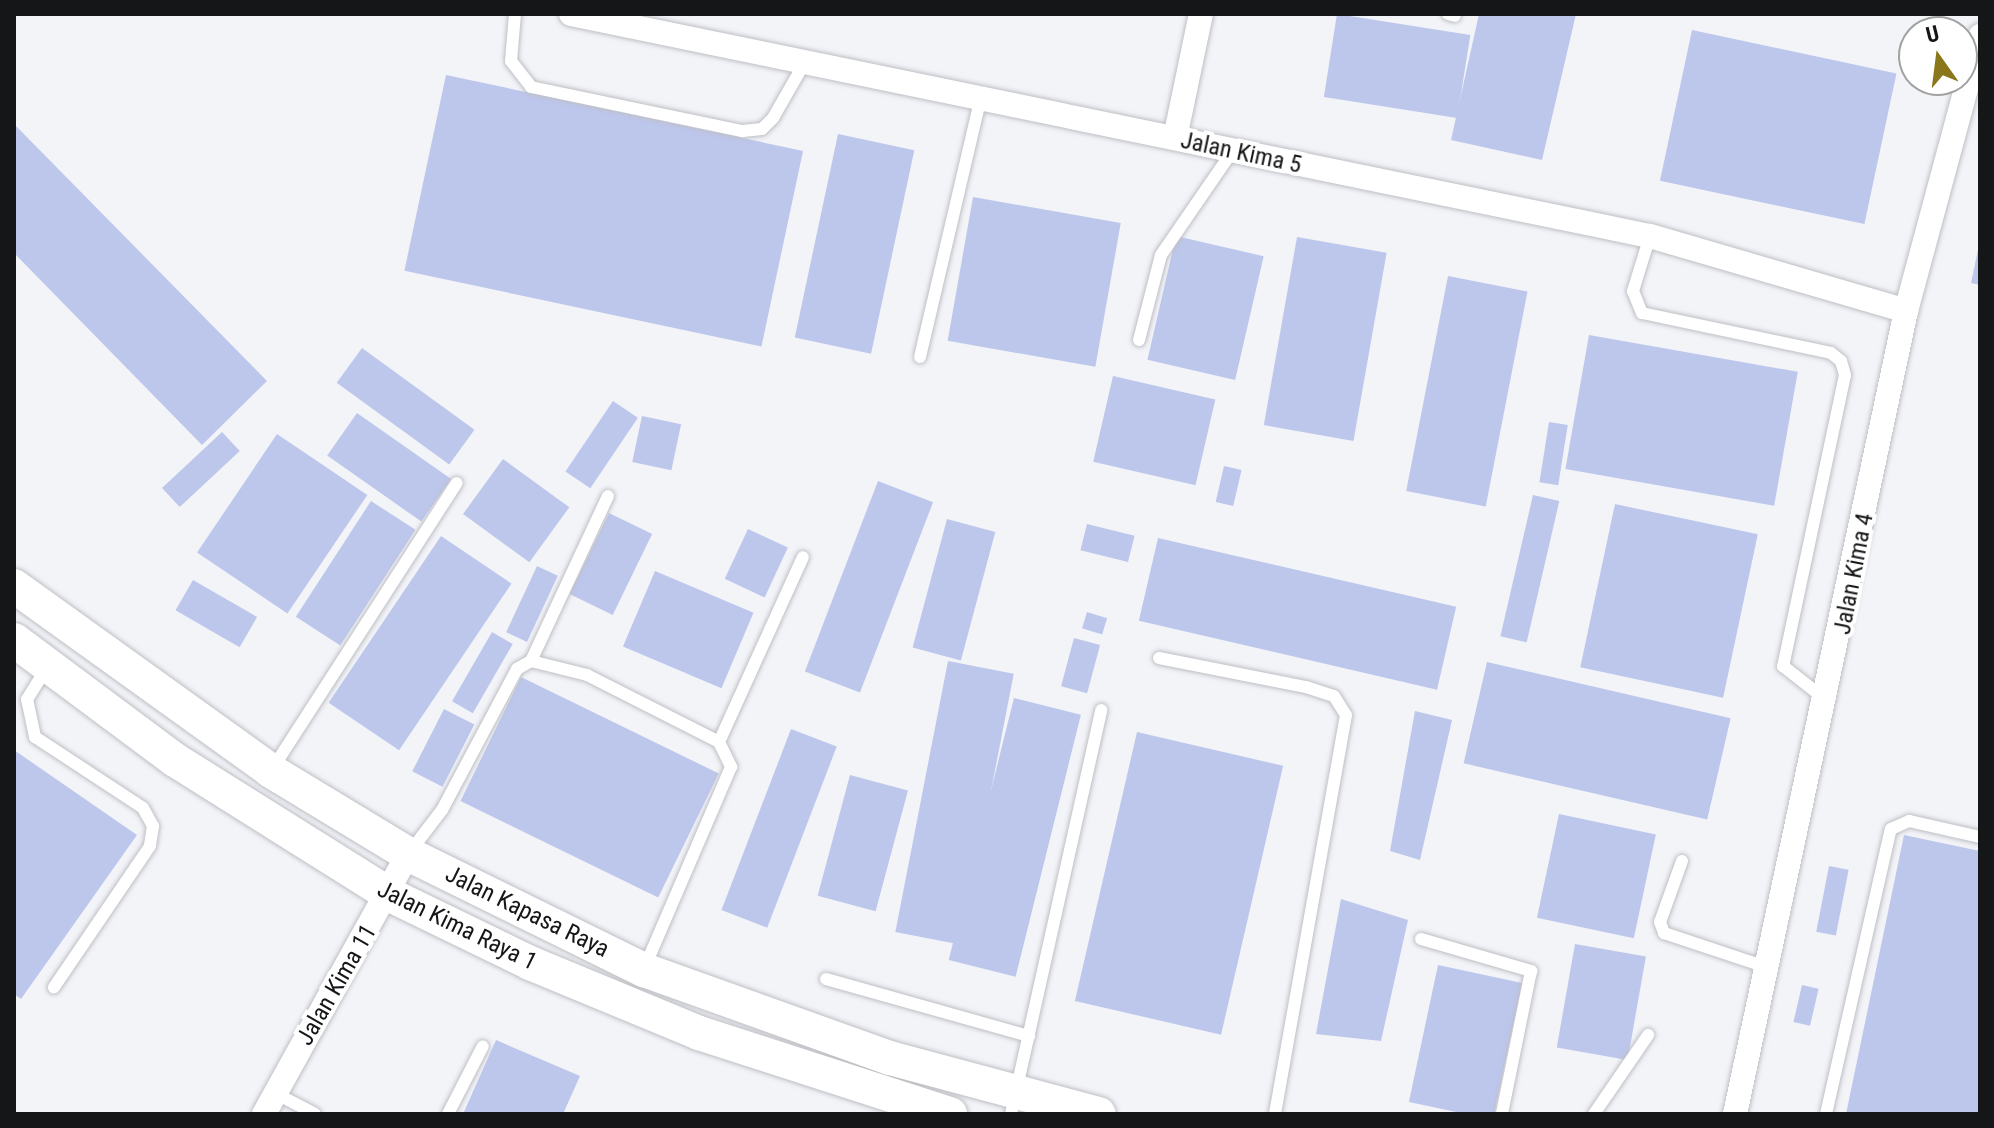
<!DOCTYPE html>
<html>
<head>
<meta charset="utf-8">
<style>
	body { margin:0 }
	#map { position:relative; width:1994px; height:1128px; overflow:hidden; background:#f2f4f8; font-family:"Roboto Condensed",sans-serif }
	div>[style] { position:absolute }
	[style*='--x'] { left:calc(var(--x)*1px); top:calc(var(--y)*1px); width:calc(var(--w)*1px); rotate:calc(var(--a)*1deg) }
	.building>* { inset:0; background:#bdc7ec; transform-origin:0 0 }
	.roads { filter:drop-shadow(0 0 2px #bebfc4) drop-shadow(0 0 2px #bebfc4) }
	.lane>* { height:12px; margin:-6px; padding:0 6px; transform-origin:6px; border-radius:6px; background:#fff }
	.street>* { height:24px; margin:-12px; padding:0 12px; transform-origin:12px; border-radius:12px; background:#fff }
	.secondary>* { height:34px; margin:-17px; padding:0 17px; transform-origin:17px; border-radius:17px; background:#fff }
	span { translate:-50% -50%; white-space:nowrap; text-align:center; line-height:1.15; -webkit-text-stroke:8px #fff; paint-order:stroke }
	.street-label { font-size:24px; color:#151617 }
	.frame { position:absolute; inset:0; border:16px solid #151617; pointer-events:none }
	.north { position:absolute; left:1898px; top:16px; width:80px; height:80px; box-sizing:border-box; background:#fff; border:2px solid #a1a2a2; border-radius:50%; rotate:346deg; font-size:22px; font-weight:700; line-height:32px; text-align:center; color:#151617 }
	.north::after { content:''; display:block; margin:auto; width:28px; height:36px; background:#8b771b; clip-path:polygon(50% 0,100% 100%,50% 72%,0 100%) }
</style>
</head>
<body>
<div id="map">
	<div class="building">
		<i style="left:1337px;top:14px;width:135px;height:84px;rotate:9deg"></i>
		<i style="clip-path:polygon(1479px 14px,1576px 14px,1542px 160px,1451px 140px)"></i>
		<i style="left:1692px;top:30px;width:209px;height:154px;rotate:12deg"></i>
		<i style="left:446px;top:75px;width:365px;height:200px;rotate:12deg"></i>
		<i style="clip-path:polygon(14px 124px,267px 381px,202px 445px,14px 253px)"></i>
		<i style="left:838px;top:134px;width:78px;height:208px;rotate:12deg"></i>
		<i style="left:973px;top:197px;width:150px;height:146px;rotate:10deg"></i>
		<i style="left:1176px;top:236px;width:90px;height:127px;rotate:13deg"></i>
		<i style="left:1297px;top:237px;width:91px;height:191px;rotate:10deg"></i>
		<i style="clip-path:polygon(1979px 245px,1980px 245px,1980px 285px,1971px 283px)"></i>
		<i style="left:1448px;top:276px;width:81px;height:219px;rotate:11deg"></i>
		<i style="left:1589px;top:335px;width:212px;height:136px;rotate:10deg"></i>
		<i style="left:362px;top:348px;width:139px;height:43px;rotate:36deg"></i>
		<i style="left:1113px;top:376px;width:105px;height:88px;rotate:13deg"></i>
		<i style="left:613px;top:401px;width:30px;height:85px;rotate:34deg"></i>
		<i style="left:357px;top:413px;width:115px;height:52px;rotate:35deg"></i>
		<i style="left:642px;top:416px;width:40px;height:47px;rotate:12deg"></i>
		<i style="left:1549px;top:422px;width:19px;height:61px;rotate:9deg"></i>
		<i style="left:222px;top:432px;width:26px;height:82px;rotate:47deg"></i>
		<i style="left:277px;top:434px;width:109px;height:143px;rotate:34deg"></i>
		<i style="left:503px;top:459px;width:82px;height:68px;rotate:36deg"></i>
		<i style="left:1224px;top:466px;width:18px;height:37px;rotate:13deg"></i>
		<i style="left:878px;top:481px;width:59px;height:204px;rotate:21deg"></i>
		<i style="left:1533px;top:495px;width:27px;height:145px;rotate:13deg"></i>
		<i style="left:371px;top:501px;width:53px;height:138px;rotate:33deg"></i>
		<i style="left:1615px;top:504px;width:146px;height:167px;rotate:12deg"></i>
		<i style="left:609px;top:513px;width:48px;height:90px;rotate:26deg"></i>
		<i style="left:947px;top:519px;width:50px;height:133px;rotate:15deg"></i>
		<i style="left:1087px;top:524px;width:49px;height:27px;rotate:14deg"></i>
		<i style="left:748px;top:529px;width:44px;height:55px;rotate:25deg"></i>
		<i style="left:441px;top:536px;width:85px;height:201px;rotate:34deg"></i>
		<i style="left:1158px;top:538px;width:306px;height:85px;rotate:13deg"></i>
		<i style="left:537px;top:566px;width:23px;height:73px;rotate:25deg"></i>
		<i style="left:655px;top:571px;width:107px;height:82px;rotate:23deg"></i>
		<i style="left:193px;top:580px;width:74px;height:35px;rotate:30deg"></i>
		<i style="left:1087px;top:612px;width:21px;height:17px;rotate:17deg"></i>
		<i style="left:492px;top:632px;width:24px;height:80px;rotate:30deg"></i>
		<i style="left:1074px;top:638px;width:27px;height:50px;rotate:15deg"></i>
		<i style="left:948px;top:661px;width:67px;height:276px;rotate:11deg"></i>
		<i style="left:1487px;top:662px;width:250px;height:104px;rotate:13deg"></i>
		<i style="left:521px;top:677px;width:220px;height:138px;rotate:26deg"></i>
		<i style="left:1014px;top:698px;width:69px;height:270px;rotate:14deg"></i>
		<i style="left:444px;top:709px;width:34px;height:70px;rotate:27deg"></i>
		<i style="clip-path:polygon(1415px 711px,1452px 720px,1420px 860px,1390px 851px)"></i>
		<i style="left:791px;top:729px;width:49px;height:194px;rotate:21deg"></i>
		<i style="left:1137px;top:732px;width:150px;height:276px;rotate:13deg"></i>
		<i style="clip-path:polygon(14px 750px,137px 835px,21px 999px,14px 994px)"></i>
		<i style="left:850px;top:775px;width:60px;height:125px;rotate:15deg"></i>
		<i style="left:1559px;top:814px;width:99px;height:106px;rotate:12deg"></i>
		<i style="clip-path:polygon(1904px 835px,1980px 851px,1980px 1114px,1846px 1114px)"></i>
		<i style="left:1829px;top:866px;width:20px;height:67px;rotate:11deg"></i>
		<i style="clip-path:polygon(1341px 899px,1408px 920px,1381px 1041px,1316px 1034px)"></i>
		<i style="left:1575px;top:944px;width:72px;height:105px;rotate:10deg"></i>
		<i style="left:1438px;top:965px;width:86px;height:140px;rotate:12deg"></i>
		<i style="left:1802px;top:985px;width:17px;height:38px;rotate:13deg"></i>
		<i style="clip-path:polygon(496px 1040px,580px 1076px,563px 1114px,463px 1114px)"></i>
	</div>
	<div class="roads">
		<div class="lane">
			<i style="--x:515;--y:14;--w:47;--a:94.9"></i>
			<i style="--x:511;--y:61;--w:33;--a:52"></i>
			<i style="--x:531;--y:87;--w:216;--a:11.8"></i>
			<i style="--x:742;--y:131;--w:20;--a:-6"></i>
			<i style="--x:762;--y:129;--w:16;--a:-45"></i>
			<i style="--x:773;--y:118;--w:64;--a:-60.3"></i>
			<i style="--x:1448;--y:14;--w:7;--a:16"></i>
			<i style="--x:1650;--y:236;--w:58;--a:107.2"></i>
			<i style="--x:1633;--y:291;--w:24;--a:68"></i>
			<i style="--x:1642;--y:313;--w:193;--a:11.9"></i>
			<i style="--x:1831;--y:353;--w:13;--a:39"></i>
			<i style="--x:1841;--y:361;--w:15;--a:74"></i>
			<i style="--x:1845;--y:375;--w:298;--a:102"></i>
			<i style="--x:1783;--y:666;--w:53;--a:38.2"></i>
			<i style="--x:1139;--y:340;--w:88;--a:-75.5"></i>
			<i style="--x:1161;--y:255;--w:124;--a:-55.5"></i>
			<i style="--x:920;--y:357;--w:268;--a:-76.8"></i>
			<i style="--x:1159;--y:658;--w:150;--a:11.2"></i>
			<i style="--x:1306;--y:687;--w:29;--a:18"></i>
			<i style="--x:1334;--y:696;--w:22;--a:58"></i>
			<i style="--x:1346;--y:715;--w:405;--a:100.1"></i>
			<i style="--x:531;--y:661;--w:182;--a:-65"></i>
			<i style="--x:46;--y:669;--w:36;--a:122"></i>
			<i style="--x:27;--y:699;--w:39;--a:78"></i>
			<i style="--x:35;--y:737;--w:129;--a:33.3"></i>
			<i style="--x:143;--y:808;--w:21;--a:61"></i>
			<i style="--x:153;--y:826;--w:20;--a:99"></i>
			<i style="--x:150;--y:846;--w:171;--a:124.2"></i>
			<i style="--x:719;--y:742;--w:203;--a:-65.6"></i>
			<i style="--x:273;--y:768;--w:339;--a:-57.2"></i>
			<i style="--x:409;--y:853;--w:54;--a:-52.5"></i>
			<i style="--x:442;--y:810;--w:160;--a:-62"></i>
			<i style="--x:517;--y:669;--w:16;--a:-30"></i>
			<i style="--x:531;--y:661;--w:58;--a:14"></i>
			<i style="--x:587;--y:675;--w:148;--a:26.9"></i>
			<i style="--x:719;--y:742;--w:28;--a:64"></i>
			<i style="--x:731;--y:767;--w:218;--a:113.3"></i>
			<i style="--x:1682;--y:861;--w:65;--a:109.8"></i>
			<i style="--x:1660;--y:922;--w:12;--a:70"></i>
			<i style="--x:1664;--y:933;--w:108;--a:18.4"></i>
			<i style="--x:1421;--y:939;--w:115;--a:16.2"></i>
			<i style="--x:1531;--y:971;--w:146;--a:101.5"></i>
			<i style="--x:826;--y:979;--w:211;--a:15.7"></i>
			<i style="--x:275;--y:1093;--w:45;--a:27.7"></i>
			<i style="--x:448;--y:1114;--w:76;--a:-62.8"></i>
			<i style="--x:1011;--y:1114;--w:414;--a:-77.4"></i>
			<i style="--x:1594;--y:1114;--w:96;--a:-55.6"></i>
			<i style="--x:1826;--y:1114;--w:292;--a:-77.2"></i>
			<i style="--x:1891;--y:829;--w:20;--a:-24"></i>
			<i style="--x:1909;--y:821;--w:73;--a:12.7"></i>
		</div>
		<div class="street">
			<i style="--x:571;--y:14;--w:1102;--a:11.63"></i>
			<i style="--x:1650;--y:236;--w:267;--a:16.3"></i>
			<i style="--x:1175;--y:138;--w:127;--a:-78.2"></i>
			<i style="--x:264;--y:1114;--w:297;--a:-61"></i>
			<i style="--x:1735;--y:1114;--w:821;--a:-77.98"></i>
			<i style="--x:1906;--y:311;--w:285;--a:-74.9"></i>
		</div>
		<div class="secondary">
			<i style="--x:14;--y:586;--w:317;--a:35.7"></i>
			<i style="--x:271;--y:771;--w:160;--a:31.2"></i>
			<i style="--x:408;--y:854;--w:263;--a:26.2"></i>
			<i style="--x:644;--y:970;--w:261;--a:19.7"></i>
			<i style="--x:890;--y:1058;--w:216;--a:15"></i>
			<i style="--x:14;--y:640;--w:201;--a:36.7"></i>
			<i style="--x:175;--y:760;--w:254;--a:32.1"></i>
			<i style="--x:390;--y:895;--w:156;--a:25.9"></i>
			<i style="--x:530;--y:963;--w:183;--a:22.5"></i>
			<i style="--x:699;--y:1033;--w:264;--a:17.9"></i>
		</div>
	</div>
	<div class="street-label">
		<span style="left:1241px;top:153px;rotate:12deg">Jalan Kima 5</span>
		<span style="left:1854px;top:574px;rotate:-79deg">Jalan Kima 4</span>
		<span style="left:527px;top:912px;rotate:26deg">Jalan Kapasa Raya</span>
		<span style="left:457px;top:926px;rotate:26deg">Jalan Kima Raya 1</span>
		<span style="left:337px;top:985px;rotate:-60deg">Jalan Kima 11</span>
	</div>
	<div class="frame"></div>
	<div class="north">U</div>
</div>
</body>
</html>
